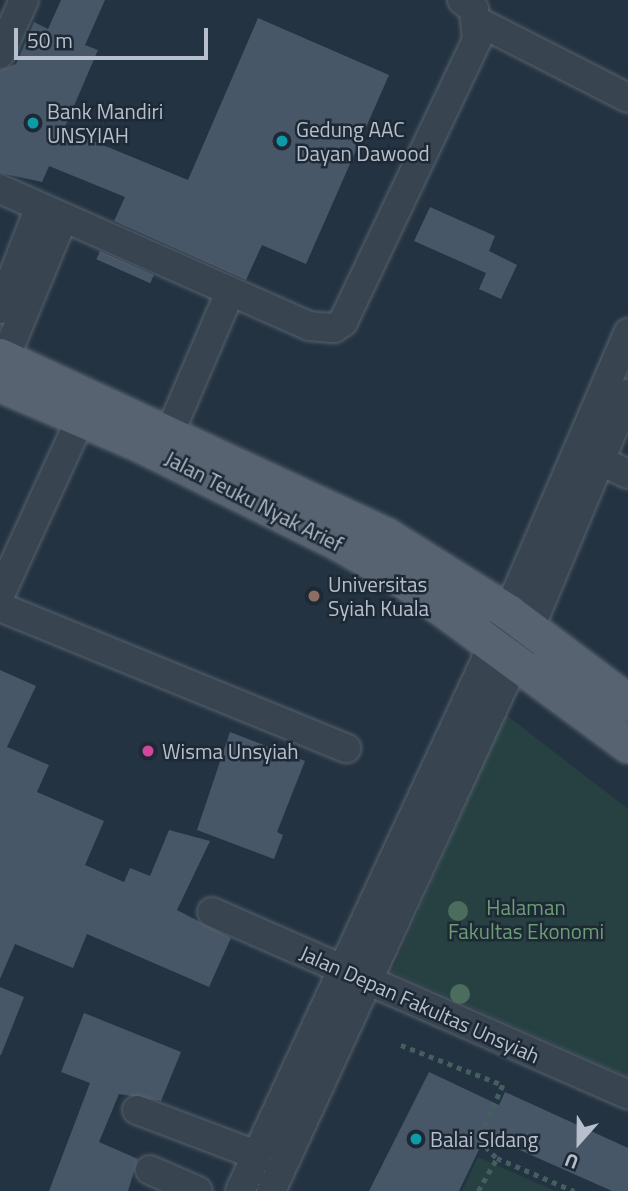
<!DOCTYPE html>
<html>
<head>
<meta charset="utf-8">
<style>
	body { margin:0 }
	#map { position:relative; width:628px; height:1191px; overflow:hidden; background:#243341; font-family:"Titillium Web",sans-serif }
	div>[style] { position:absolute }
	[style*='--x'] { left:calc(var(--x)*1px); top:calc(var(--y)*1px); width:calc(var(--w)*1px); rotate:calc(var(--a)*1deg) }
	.green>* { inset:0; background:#274142 }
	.building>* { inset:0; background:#485768; transform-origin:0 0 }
	.path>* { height:4.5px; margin-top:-2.25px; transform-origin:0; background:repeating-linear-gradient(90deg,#455e5f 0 5px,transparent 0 10px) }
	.roads { filter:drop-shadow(0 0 2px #57626e) drop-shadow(0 0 2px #57626e) }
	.minor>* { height:28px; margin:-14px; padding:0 14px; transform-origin:14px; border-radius:14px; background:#394451 }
	.major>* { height:35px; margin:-17.5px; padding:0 17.5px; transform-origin:17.5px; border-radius:17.5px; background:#576371 }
	.trees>* { width:20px; height:20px; margin:-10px; border-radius:50%; background:#4c6d5d }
	.dots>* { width:19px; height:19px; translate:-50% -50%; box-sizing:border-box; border:4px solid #1e2936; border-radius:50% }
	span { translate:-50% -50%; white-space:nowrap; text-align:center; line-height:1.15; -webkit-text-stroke:5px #1e2936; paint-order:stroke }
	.poi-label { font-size:21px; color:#b6bfcb }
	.left { translate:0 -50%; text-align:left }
	.street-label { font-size:21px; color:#b6bfcb }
	.park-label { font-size:21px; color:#6c9d74 }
	.north { position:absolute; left:544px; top:1107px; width:70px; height:70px; -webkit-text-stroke:5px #1e2936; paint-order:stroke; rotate:201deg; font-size:19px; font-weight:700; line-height:28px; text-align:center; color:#b6bfcb }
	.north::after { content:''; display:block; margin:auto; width:24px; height:32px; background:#b6bfcb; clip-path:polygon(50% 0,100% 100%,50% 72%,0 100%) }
	.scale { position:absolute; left:14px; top:28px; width:194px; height:32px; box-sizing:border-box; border:4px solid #b6bfcb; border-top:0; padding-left:9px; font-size:21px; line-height:24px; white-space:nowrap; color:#b6bfcb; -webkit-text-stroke:5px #1e2936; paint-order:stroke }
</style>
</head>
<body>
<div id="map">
	<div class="green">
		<i style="clip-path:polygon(505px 714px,628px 809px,628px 1077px,392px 972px)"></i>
		<i style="clip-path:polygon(478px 1157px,555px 1191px,462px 1191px)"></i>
	</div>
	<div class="building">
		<i style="clip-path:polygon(61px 0,105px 0,85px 45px,98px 50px,64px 129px,188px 180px,258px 18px,389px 75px,306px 264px,262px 245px,246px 280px,114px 221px,125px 197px,49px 166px,42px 182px,0 173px,0 70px,16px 64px,34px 22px,48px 29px)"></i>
		<i style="clip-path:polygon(430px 207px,495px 236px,489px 251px,517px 265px,501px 299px,479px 289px,486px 273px,414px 241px)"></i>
		<i style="left:100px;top:251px;width:59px;height:9px;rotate:24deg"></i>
		<i style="clip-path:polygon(0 670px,36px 686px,7px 747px,49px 765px,37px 792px,104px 821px,85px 865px,124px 882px,130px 868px,150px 876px,169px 830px,210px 841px,177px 910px,231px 938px,209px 987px,87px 934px,73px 968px,15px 944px,0 979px)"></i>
		<i style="clip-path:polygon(230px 732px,305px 761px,277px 832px,283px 835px,274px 859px,197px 830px)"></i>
		<i style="clip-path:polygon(0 987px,24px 997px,1px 1055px,0 1055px)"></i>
		<i style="clip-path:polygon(84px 1013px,181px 1052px,161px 1101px,119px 1094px,99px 1142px,138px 1159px,128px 1191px,49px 1191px,90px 1083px,61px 1072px)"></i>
		<i style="clip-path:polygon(429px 1072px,499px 1105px,505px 1092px,628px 1148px,628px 1191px,612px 1191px,486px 1135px,459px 1191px,369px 1191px)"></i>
	</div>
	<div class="path">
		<i style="--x:401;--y:1045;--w:110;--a:21.4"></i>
		<i style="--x:503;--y:1085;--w:59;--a:114"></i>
		<i style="--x:479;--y:1139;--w:26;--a:47"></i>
		<i style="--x:478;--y:1191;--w:38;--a:-60"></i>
		<i style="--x:497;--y:1158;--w:84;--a:23.2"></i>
	</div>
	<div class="roads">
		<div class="minor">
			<i style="--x:479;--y:22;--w:167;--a:27"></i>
			<i style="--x:0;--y:54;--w:59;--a:-66"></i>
			<i style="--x:0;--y:189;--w:338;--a:23.9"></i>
			<i style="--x:309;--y:326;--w:25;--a:5"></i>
			<i style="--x:334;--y:328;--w:11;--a:-34"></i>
			<i style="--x:343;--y:322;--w:312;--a:-64.6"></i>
			<i style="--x:477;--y:40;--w:31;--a:-96"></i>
			<i style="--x:474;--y:9;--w:15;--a:-143"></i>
			<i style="--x:0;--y:309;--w:107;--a:-68.7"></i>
			<i style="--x:0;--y:370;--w:165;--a:-67.5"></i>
			<i style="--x:170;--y:432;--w:152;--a:-66.8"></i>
			<i style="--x:599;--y:460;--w:32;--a:26"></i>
			<i style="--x:0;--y:595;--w:195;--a:-65.4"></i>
			<i style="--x:0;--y:607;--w:374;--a:22.2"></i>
			<i style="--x:212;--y:912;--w:454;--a:23.7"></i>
			<i style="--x:137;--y:1110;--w:127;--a:20.7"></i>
			<i style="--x:150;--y:1170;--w:52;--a:23.6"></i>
			<i style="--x:240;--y:1191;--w:638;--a:-65.16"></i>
			<i style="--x:508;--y:612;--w:304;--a:-66.7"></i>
			<i style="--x:271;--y:1191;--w:620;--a:-65.3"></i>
			<i style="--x:530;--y:628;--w:254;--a:-67.3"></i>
		</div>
		<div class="major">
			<i style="--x:0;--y:356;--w:427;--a:24.9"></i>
			<i style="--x:387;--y:536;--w:143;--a:32.1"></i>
			<i style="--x:508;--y:612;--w:150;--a:36.9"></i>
			<i style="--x:0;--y:384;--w:155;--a:23.2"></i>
			<i style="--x:142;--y:445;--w:222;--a:26.4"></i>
			<i style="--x:341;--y:544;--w:74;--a:30"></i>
			<i style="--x:405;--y:581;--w:277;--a:36.3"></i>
		</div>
	</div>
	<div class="trees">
		<i style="left:458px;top:911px"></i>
		<i style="left:460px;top:994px"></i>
	</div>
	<div class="dots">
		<i style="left:33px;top:123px;background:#0f9aa8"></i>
		<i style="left:282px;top:141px;background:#0f9aa8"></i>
		<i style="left:314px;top:596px;background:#8d6e63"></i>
		<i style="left:148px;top:751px;background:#d1479c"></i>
		<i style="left:416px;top:1139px;background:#0f9aa8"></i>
	</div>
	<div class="poi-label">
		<span class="left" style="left:47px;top:123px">Bank Mandiri<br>UNSYIAH</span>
		<span class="left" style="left:296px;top:141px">Gedung AAC<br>Dayan Dawood</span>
		<span class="left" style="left:328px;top:596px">Universitas<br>Syiah Kuala</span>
		<span class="left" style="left:162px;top:751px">Wisma Unsyiah</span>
		<span class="left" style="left:430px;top:1139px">Balai SIdang</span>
	</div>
	<div class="street-label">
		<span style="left:254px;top:501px;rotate:27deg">Jalan Teuku Nyak Arief</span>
		<span style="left:420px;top:1004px;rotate:24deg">Jalan Depan Fakultas Unsyiah</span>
	</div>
	<div class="park-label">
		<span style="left:526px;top:919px">Halaman<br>Fakultas Ekonomi</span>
	</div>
	<div class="north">U</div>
	<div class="scale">50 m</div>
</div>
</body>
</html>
